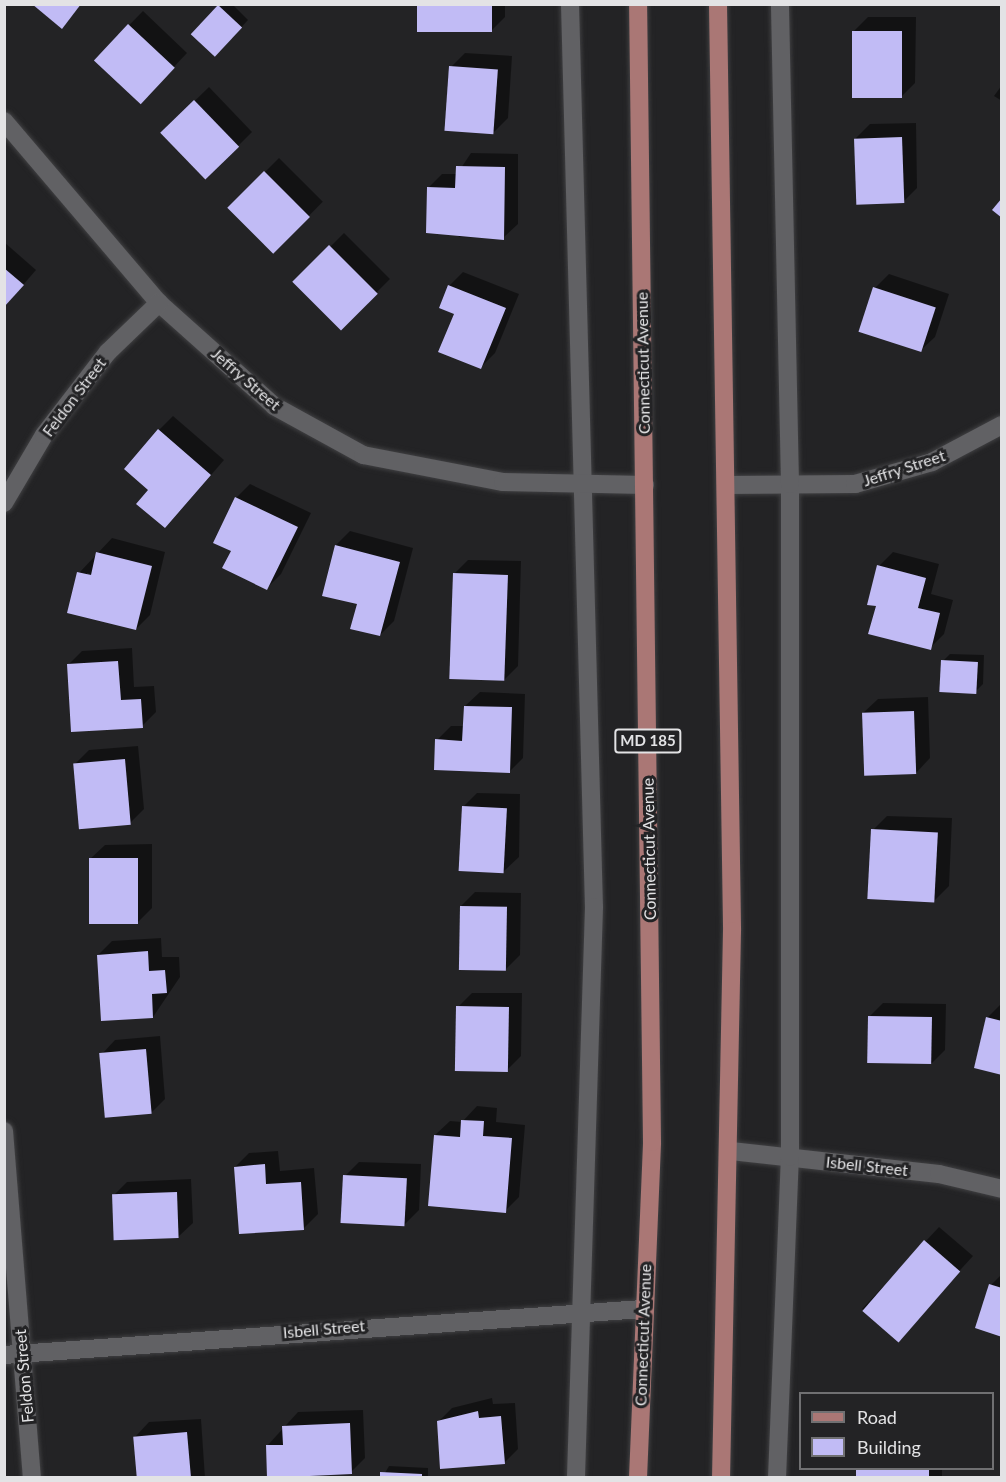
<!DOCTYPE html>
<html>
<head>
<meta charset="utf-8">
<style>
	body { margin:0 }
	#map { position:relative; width:1006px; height:1482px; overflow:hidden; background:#232325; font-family:Lato,sans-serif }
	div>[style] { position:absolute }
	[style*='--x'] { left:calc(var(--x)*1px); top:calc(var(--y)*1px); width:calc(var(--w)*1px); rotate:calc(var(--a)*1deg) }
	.shadow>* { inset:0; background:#0007; transform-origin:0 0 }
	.building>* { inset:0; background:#c1bbf5; transform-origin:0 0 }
	.roads { filter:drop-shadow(0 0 2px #404042) drop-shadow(0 0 2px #404042) }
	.minor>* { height:18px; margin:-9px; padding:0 9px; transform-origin:9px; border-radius:9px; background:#616164 }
	.major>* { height:18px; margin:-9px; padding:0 9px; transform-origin:9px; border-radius:9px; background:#aa7775 }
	span { translate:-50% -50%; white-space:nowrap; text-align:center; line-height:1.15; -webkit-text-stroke:6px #232325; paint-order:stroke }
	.shield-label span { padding:2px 4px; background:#232325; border:2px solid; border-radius:4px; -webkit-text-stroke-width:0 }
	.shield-label { font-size:15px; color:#e3e3e5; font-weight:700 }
	.street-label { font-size:16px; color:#e3e3e5 }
	.frame { position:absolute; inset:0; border:6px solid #e3e3e5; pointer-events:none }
	.legend { position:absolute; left:799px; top:1392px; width:195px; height:78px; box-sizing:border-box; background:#232325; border:2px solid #707072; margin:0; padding:8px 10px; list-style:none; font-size:18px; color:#e3e3e5 }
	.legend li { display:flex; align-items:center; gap:12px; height:30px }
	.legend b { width:30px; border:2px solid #707072 }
</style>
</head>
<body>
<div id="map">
	<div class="shadow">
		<i style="clip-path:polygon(221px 4px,232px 4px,248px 20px,222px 48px,193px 34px)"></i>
		<i style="clip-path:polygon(419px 4px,505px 4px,505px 17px,491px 31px)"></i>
		<i style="clip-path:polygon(143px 11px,187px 53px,153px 89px,95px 60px)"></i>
		<i style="clip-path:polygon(868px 17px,916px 17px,915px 83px,901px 97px,854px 31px)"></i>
		<i style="clip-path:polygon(465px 53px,512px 56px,508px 118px,494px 132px,451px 67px)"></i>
		<i style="clip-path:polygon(1002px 85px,1002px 101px,994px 96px)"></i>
		<i style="clip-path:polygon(209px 87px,252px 132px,238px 146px,176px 119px)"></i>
		<i style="clip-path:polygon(916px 123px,917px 188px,903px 202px,856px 138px,870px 124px)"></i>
		<i style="clip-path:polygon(471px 153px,518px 154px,518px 224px,503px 238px,459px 237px,428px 188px,442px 174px,457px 174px)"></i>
		<i style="left:279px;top:158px;width:62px;height:71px;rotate:45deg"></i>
		<i style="left:344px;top:233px;width:65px;height:70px;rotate:45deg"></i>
		<i style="clip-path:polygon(4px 242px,36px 270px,4px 307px)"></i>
		<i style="clip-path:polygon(463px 272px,519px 294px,495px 353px,481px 367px,449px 286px)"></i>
		<i style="clip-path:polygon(889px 274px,949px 294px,935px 337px,920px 351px,875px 288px)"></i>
		<i style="clip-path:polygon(173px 416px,224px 460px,179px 512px,159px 430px)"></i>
		<i style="clip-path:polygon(250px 484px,311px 513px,281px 574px,267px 588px,233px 551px,236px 498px)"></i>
		<i style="clip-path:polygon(350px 531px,413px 548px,394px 621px,380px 635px,359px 603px,336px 545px)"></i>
		<i style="clip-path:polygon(evenodd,112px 538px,165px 552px,150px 615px,136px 629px,79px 573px,112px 538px,87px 573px,98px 576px,87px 576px,87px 573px)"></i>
		<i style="clip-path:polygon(893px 552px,939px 564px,931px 594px,953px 600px,944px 634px,930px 648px,878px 605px,879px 566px)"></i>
		<i style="clip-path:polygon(468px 560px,521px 561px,518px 666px,504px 680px,454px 574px)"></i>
		<i style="clip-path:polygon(132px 648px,134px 687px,154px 686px,156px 712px,142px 726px,68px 665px,82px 651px)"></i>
		<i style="clip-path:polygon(950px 654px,984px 655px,983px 684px,976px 691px,943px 661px)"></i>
		<i style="clip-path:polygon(480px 692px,525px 694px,523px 758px,509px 772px,437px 740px,451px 726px,464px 726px,465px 706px)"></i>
		<i style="clip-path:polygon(928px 697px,930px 758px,916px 773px,863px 713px,878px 699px)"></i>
		<i style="clip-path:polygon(138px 746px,144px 809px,130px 823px,75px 764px,89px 750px)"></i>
		<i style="clip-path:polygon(477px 793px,520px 794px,519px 857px,504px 871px,463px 807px)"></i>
		<i style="clip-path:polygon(887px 816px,952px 818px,949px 886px,935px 900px,873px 830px)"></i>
		<i style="clip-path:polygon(152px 844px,152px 908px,138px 922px,90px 859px,105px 845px)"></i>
		<i style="clip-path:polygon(475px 892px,521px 893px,520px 955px,506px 969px,461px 906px)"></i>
		<i style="clip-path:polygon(161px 938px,162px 957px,179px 957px,180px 977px,153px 1017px,98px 955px,112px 941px)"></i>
		<i style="clip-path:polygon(472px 993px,522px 993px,521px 1056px,507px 1070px,458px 1007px)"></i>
		<i style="clip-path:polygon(883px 1003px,946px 1004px,945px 1050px,931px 1064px,869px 1017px)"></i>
		<i style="clip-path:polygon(1001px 1004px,1002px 1004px,1002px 1073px,987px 1018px)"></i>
		<i style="clip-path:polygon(160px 1036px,165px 1099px,151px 1113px,101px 1055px,115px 1040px)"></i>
		<i style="clip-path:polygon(477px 1106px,497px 1108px,496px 1122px,525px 1125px,519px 1197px,505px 1211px,435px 1135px,450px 1121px,462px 1122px)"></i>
		<i style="clip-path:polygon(278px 1151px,280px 1171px,314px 1168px,318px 1214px,304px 1228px,235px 1167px,249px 1153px)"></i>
		<i style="clip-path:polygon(359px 1162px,421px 1164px,419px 1210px,405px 1224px,345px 1176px)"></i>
		<i style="clip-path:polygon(191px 1179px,193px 1223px,178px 1237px,113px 1196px,127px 1182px)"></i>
		<i style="clip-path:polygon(939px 1227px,973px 1256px,909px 1326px,862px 1309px)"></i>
		<i style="clip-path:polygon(1002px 1274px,1002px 1335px,991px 1285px)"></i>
		<i style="clip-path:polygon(492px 1398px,493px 1404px,515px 1403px,518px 1449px,504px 1463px,438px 1422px,452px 1408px)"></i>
		<i style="clip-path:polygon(363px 1410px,365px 1458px,351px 1472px,267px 1446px,298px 1412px)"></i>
		<i style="clip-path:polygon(201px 1419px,205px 1478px,138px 1478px,135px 1437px,149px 1422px)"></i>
		<i style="clip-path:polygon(389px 1466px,428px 1468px,428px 1478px,382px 1478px)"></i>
		<i style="left:857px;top:1468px;width:85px;height:10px"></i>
	</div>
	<div class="building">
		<i style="clip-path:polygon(32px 4px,81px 4px,62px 29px)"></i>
		<i style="left:417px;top:4px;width:75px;height:28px"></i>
		<i style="left:218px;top:5px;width:33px;height:40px;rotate:43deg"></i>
		<i style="left:128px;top:24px;width:64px;height:50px;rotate:43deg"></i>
		<i style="left:852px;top:31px;width:50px;height:67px"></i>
		<i style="left:449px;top:66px;width:49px;height:65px;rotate:4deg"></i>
		<i style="left:194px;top:100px;width:65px;height:47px;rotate:46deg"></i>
		<i style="left:902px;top:137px;width:66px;height:48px;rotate:88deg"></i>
		<i style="clip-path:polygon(456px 166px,505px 167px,504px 240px,426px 233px,427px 187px,455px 188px)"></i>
		<i style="left:264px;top:171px;width:65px;height:52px;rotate:45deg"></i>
		<i style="clip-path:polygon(1002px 198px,1002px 218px,992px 210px)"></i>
		<i style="left:329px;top:245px;width:69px;height:52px;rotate:45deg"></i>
		<i style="clip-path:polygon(4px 268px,24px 285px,4px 307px)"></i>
		<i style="clip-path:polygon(448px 285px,506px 308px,481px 369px,438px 352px,454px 314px,439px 308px)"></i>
		<i style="left:873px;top:287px;width:66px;height:47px;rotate:18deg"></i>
		<i style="clip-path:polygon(158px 429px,211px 475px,165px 528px,136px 504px,148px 490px,124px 469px)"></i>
		<i style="clip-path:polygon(235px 497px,298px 527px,267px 590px,222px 568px,231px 551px,213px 543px)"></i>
		<i style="clip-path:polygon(335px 545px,400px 562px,380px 636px,350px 629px,357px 604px,322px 596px)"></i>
		<i style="clip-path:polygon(96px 552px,152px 566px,136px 630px,67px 613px,77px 572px,91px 575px)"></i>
		<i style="clip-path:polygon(877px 565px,926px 578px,918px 608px,940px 613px,931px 650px,868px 634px,876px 606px,867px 605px)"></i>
		<i style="left:453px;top:573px;width:55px;height:106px;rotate:2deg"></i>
		<i style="left:941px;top:660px;width:37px;height:32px;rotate:3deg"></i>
		<i style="clip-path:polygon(118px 661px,121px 700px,141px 699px,143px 728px,71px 732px,67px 664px)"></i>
		<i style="clip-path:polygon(464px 706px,512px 707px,510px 773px,434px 770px,435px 739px,462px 741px)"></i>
		<i style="left:914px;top:711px;width:63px;height:52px;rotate:88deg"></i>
		<i style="left:125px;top:759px;width:66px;height:52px;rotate:85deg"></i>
		<i style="left:462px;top:806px;width:45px;height:65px;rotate:3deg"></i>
		<i style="left:871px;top:829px;width:67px;height:70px;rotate:3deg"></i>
		<i style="left:89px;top:858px;width:49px;height:66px"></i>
		<i style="left:460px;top:906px;width:47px;height:64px;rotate:1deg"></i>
		<i style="clip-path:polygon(148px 951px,149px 971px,165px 970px,167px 993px,152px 994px,153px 1018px,101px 1021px,97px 955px)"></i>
		<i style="left:456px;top:1006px;width:53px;height:65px;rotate:1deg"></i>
		<i style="left:868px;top:1016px;width:64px;height:47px;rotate:1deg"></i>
		<i style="clip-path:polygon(986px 1017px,1002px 1021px,1002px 1075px,974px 1068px)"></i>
		<i style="left:146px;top:1049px;width:65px;height:47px;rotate:85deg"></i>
		<i style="clip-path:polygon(461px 1120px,484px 1121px,483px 1136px,512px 1138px,506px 1213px,428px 1206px,434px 1135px,460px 1137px)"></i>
		<i style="clip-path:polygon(265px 1164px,266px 1184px,301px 1182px,304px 1230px,239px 1234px,234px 1167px)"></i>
		<i style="left:343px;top:1175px;width:64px;height:48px;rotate:3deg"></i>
		<i style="left:177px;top:1192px;width:46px;height:65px;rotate:88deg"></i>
		<i style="left:924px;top:1240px;width:48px;height:94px;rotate:41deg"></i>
		<i style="clip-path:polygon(989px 1284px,1002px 1288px,1002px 1337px,975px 1328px)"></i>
		<i style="clip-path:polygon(478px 1411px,479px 1418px,501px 1416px,505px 1464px,440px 1469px,437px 1421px)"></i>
		<i style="clip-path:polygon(350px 1423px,352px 1474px,267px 1478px,266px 1445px,283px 1445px,282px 1426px)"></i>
		<i style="left:187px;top:1432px;width:46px;height:54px;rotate:85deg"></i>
		<i style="left:856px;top:1468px;width:73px;height:10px"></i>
		<i style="clip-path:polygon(380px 1472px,422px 1474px,422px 1478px,380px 1478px)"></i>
	</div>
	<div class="roads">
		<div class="minor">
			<i style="--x:570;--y:4;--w:903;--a:88.48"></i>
			<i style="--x:594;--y:907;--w:571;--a:91.81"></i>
			<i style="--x:4;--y:121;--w:239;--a:49.6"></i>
			<i style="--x:159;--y:303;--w:154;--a:41.8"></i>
			<i style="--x:274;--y:406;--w:102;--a:28.8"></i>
			<i style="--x:363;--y:455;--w:143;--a:10.9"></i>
			<i style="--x:503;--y:482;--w:142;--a:1.2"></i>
			<i style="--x:726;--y:485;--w:129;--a:-0.4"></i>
			<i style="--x:855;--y:484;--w:80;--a:-15.9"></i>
			<i style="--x:932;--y:462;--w:79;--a:-27.9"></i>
			<i style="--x:4;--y:503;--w:79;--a:-59.5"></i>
			<i style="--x:44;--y:435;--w:105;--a:-52.4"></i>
			<i style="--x:108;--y:352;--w:71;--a:-43.9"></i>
			<i style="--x:4;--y:1131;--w:348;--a:85.4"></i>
			<i style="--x:731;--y:1151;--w:209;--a:6.3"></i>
			<i style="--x:939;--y:1174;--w:65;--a:13.4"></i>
			<i style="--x:4;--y:1355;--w:641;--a:-4.12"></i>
			<i style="--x:777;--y:1478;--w:321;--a:-87.7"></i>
			<i style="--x:790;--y:1157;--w:673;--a:-90"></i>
			<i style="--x:790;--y:484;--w:480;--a:-91.2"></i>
		</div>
		<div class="major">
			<i style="--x:718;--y:4;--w:927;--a:89.13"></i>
			<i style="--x:732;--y:931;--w:547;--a:91.15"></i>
			<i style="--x:638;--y:1478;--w:336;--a:-87.6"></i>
			<i style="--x:652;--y:1142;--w:1138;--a:-90.7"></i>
		</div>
	</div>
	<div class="shield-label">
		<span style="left:648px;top:741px">MD 185</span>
	</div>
	<div class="street-label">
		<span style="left:643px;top:363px;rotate:-91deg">Connecticut Avenue</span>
		<span style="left:246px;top:379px;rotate:41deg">Jeffry Street</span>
		<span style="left:74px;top:397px;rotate:-53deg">Feldon Street</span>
		<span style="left:904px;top:468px;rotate:-18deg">Jeffry Street</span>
		<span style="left:649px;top:849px;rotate:-91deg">Connecticut Avenue</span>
		<span style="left:867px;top:1166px;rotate:6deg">Isbell Street</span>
		<span style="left:324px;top:1329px;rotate:-5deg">Isbell Street</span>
		<span style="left:643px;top:1335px;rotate:-88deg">Connecticut Avenue</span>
		<span style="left:24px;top:1376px;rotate:-95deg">Feldon Street</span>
	</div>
	<div class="frame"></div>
	<ul class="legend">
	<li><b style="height:8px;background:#aa7775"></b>Road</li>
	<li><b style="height:16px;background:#c1bbf5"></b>Building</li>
	</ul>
</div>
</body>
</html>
